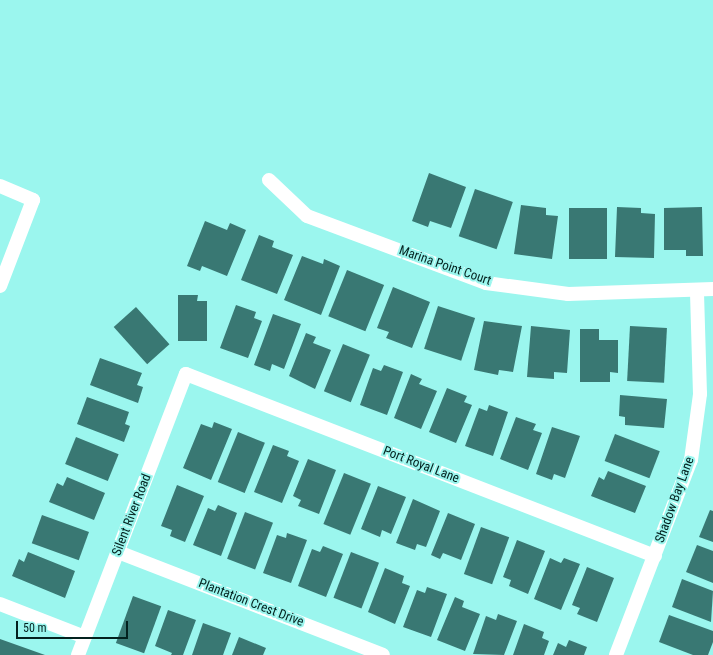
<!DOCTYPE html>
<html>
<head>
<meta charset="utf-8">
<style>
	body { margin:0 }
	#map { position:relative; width:713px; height:655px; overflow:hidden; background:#9bf6ee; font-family:"Roboto Condensed",sans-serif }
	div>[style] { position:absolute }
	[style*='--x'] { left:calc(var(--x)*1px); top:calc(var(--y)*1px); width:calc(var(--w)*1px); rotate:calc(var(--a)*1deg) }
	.building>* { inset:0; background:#397873; transform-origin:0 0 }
	.street>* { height:14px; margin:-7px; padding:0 7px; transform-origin:7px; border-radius:7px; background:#fff }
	span { translate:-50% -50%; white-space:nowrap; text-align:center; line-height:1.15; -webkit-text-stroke:4px #9bf6ee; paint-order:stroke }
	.street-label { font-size:13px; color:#03211e }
	.scale { position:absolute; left:16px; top:621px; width:112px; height:18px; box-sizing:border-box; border:2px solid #03211e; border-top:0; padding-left:5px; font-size:12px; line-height:14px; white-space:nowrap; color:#03211e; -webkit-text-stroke:3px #9bf6ee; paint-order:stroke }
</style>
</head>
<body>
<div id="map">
	<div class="building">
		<i style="clip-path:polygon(429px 173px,466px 187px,451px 228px,430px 221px,428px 227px,412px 221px)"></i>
		<i style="left:475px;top:189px;width:40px;height:50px;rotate:19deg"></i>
		<i style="clip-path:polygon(521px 205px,546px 208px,546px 215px,558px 216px,552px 259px,514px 254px)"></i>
		<i style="clip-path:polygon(617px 207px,641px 208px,641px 213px,655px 214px,654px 258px,615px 257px)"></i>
		<i style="clip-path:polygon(702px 207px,703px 256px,686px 256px,686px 250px,664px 250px,664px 208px)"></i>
		<i style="left:569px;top:208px;width:38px;height:51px"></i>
		<i style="clip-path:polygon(205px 221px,227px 230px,230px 223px,246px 230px,227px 276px,202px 266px,200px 271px,187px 266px)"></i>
		<i style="clip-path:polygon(259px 235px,274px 241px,272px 247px,293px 255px,277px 294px,241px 280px)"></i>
		<i style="clip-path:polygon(302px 256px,323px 264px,324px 259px,340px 266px,321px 315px,284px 300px)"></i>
		<i style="left:347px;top:270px;width:40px;height:50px;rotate:22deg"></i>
		<i style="clip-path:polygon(393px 287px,430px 302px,412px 348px,386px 338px,389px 332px,377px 328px)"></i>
		<i style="clip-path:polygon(178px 295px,198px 295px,197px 301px,207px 301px,207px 341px,178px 341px)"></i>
		<i style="clip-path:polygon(236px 305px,256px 312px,254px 318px,262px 321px,248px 358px,220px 348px)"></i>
		<i style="left:438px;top:306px;width:39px;height:45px;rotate:18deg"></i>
		<i style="left:136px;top:307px;width:50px;height:30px;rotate:48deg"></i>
		<i style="clip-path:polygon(273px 314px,301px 324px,284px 369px,272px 364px,270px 371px,254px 365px)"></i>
		<i style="clip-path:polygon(484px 321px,522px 326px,513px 372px,499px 370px,498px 375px,474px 370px)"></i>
		<i style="clip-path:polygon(531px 326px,570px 330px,567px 373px,554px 372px,554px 379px,527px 377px)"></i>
		<i style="left:630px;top:326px;width:37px;height:55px;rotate:3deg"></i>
		<i style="clip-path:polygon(580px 329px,599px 329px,599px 340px,618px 340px,618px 373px,610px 372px,610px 382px,580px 382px)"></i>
		<i style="clip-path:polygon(306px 333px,316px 337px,313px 343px,331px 350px,315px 389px,289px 376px)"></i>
		<i style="left:343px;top:344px;width:29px;height:51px;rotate:22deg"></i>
		<i style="clip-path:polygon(100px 358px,142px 373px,137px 385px,143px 387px,138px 403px,90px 385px)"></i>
		<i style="clip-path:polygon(384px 365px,403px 372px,387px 415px,360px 405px,373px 368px,381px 371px)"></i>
		<i style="clip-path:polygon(411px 374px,422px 379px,419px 384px,437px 391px,421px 429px,394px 418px)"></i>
		<i style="clip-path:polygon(447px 388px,467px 396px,464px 402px,472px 405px,456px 443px,429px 432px)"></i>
		<i style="clip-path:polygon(620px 395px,667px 399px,664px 428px,625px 425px,625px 417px,619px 416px)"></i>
		<i style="clip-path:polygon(87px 397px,129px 412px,125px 424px,130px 426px,124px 442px,77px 424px)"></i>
		<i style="clip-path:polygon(489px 405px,508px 412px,493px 456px,465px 446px,479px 408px,487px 411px)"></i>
		<i style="clip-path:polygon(516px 417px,536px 424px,533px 430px,542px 433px,528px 470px,500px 459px)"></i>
		<i style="clip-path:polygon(214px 422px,232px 429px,211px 480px,183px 468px,201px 424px,212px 428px)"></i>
		<i style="clip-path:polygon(552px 427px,580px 436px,565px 478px,554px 474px,552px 480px,536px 474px)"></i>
		<i style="left:238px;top:432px;width:29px;height:54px;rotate:22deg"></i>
		<i style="left:615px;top:434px;width:48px;height:29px;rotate:21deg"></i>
		<i style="left:76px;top:437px;width:46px;height:29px;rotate:22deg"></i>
		<i style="clip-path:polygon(273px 445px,289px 451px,287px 456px,299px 461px,282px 503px,254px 492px)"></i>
		<i style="clip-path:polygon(308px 459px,336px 470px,319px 514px,298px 506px,301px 500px,293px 496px)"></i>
		<i style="clip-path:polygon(608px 471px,646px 486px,635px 513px,591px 496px,599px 477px,604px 480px)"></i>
		<i style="left:344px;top:473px;width:29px;height:55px;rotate:22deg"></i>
		<i style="clip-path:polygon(67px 477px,105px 493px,94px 520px,49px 502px,57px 483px,63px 486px)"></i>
		<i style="clip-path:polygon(177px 485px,204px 496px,185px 542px,170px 536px,172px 530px,161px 526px)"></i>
		<i style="clip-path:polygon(378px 486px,406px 497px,391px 534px,382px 530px,380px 537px,361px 529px)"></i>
		<i style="clip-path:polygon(413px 499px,440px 511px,426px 547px,417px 544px,415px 550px,396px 543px)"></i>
		<i style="clip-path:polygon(218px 505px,237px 513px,221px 556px,193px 545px,208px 508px,215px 511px)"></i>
		<i style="clip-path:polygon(710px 510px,713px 511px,713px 542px,699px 537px)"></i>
		<i style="left:245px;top:512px;width:30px;height:50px;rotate:21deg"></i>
		<i style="clip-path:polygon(448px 513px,475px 524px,461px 560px,443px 553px,440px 559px,431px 555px)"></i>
		<i style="left:42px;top:515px;width:50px;height:30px;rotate:20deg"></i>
		<i style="left:481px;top:527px;width:30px;height:50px;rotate:20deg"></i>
		<i style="clip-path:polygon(287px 533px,307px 540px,291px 583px,263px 573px,277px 535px,286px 538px)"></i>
		<i style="clip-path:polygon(517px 540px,545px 551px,528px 594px,509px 586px,511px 580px,503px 577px)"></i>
		<i style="clip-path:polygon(697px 545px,713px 551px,713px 583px,686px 572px)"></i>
		<i style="clip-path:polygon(323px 546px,343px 554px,326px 597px,298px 586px,312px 549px,320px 552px)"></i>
		<i style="clip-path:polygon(28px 552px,75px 571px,65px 598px,12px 576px,19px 559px,24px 562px)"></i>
		<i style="left:351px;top:552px;width:30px;height:49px;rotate:21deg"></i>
		<i style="clip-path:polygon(550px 558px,561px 563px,564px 558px,580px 564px,561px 610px,534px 599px)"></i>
		<i style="clip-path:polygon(587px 567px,614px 578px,597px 622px,577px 614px,580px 608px,572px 605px)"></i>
		<i style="clip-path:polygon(385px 568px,404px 576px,402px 583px,410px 586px,395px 624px,368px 612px)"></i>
		<i style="clip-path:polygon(682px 579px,713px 591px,711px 622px,672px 607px)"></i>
		<i style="clip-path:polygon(427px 587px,447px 594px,431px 637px,403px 627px,417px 590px,425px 593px)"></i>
		<i style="left:133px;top:596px;width:30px;height:50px;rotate:20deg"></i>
		<i style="clip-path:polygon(455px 597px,464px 601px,462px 607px,480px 614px,465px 651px,437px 640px)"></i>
		<i style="clip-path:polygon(168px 610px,196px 620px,183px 655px,171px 655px,172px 653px,155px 646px)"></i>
		<i style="clip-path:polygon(498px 614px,517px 621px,504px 655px,473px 654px,486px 616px,496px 620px)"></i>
		<i style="clip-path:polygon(669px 615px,713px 631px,713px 642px,708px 655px,693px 655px,659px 642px)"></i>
		<i style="clip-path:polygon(203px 623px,231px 633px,223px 655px,192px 655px)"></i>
		<i style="clip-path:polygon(524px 624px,544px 632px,542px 638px,549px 641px,544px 655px,513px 655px)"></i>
		<i style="clip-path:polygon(239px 637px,266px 648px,263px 655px,232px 655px)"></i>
		<i style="clip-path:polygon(0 639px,45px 655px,0 655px)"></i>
		<i style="clip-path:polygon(569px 640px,587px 647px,584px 655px,553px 655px,558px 643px,566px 647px)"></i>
	</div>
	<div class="street">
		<i style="--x:269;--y:180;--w:52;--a:43.5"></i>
		<i style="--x:307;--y:216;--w:191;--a:20.5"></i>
		<i style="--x:486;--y:283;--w:83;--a:7.6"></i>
		<i style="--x:568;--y:294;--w:145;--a:-2"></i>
		<i style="--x:0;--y:186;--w:36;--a:23"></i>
		<i style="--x:33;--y:200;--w:92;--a:111"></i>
		<i style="--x:118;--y:552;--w:284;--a:21.2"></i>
		<i style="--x:0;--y:604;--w:91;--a:21.2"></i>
		<i style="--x:78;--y:655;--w:301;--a:-69"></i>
		<i style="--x:186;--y:374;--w:503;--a:21.21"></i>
		<i style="--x:616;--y:655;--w:209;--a:-69"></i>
		<i style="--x:691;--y:460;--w:67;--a:-82.2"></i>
		<i style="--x:700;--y:394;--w:104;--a:-91.7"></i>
	</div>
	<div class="street-label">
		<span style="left:445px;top:266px;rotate:19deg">Marina Point Court</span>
		<span style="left:421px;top:465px;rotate:21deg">Port Royal Lane</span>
		<span style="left:675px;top:500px;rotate:-70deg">Shadow Bay Lane</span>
		<span style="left:132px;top:515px;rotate:-69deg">Silent River Road</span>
		<span style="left:251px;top:603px;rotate:21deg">Plantation Crest Drive</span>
	</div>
	<div class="scale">50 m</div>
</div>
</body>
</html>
